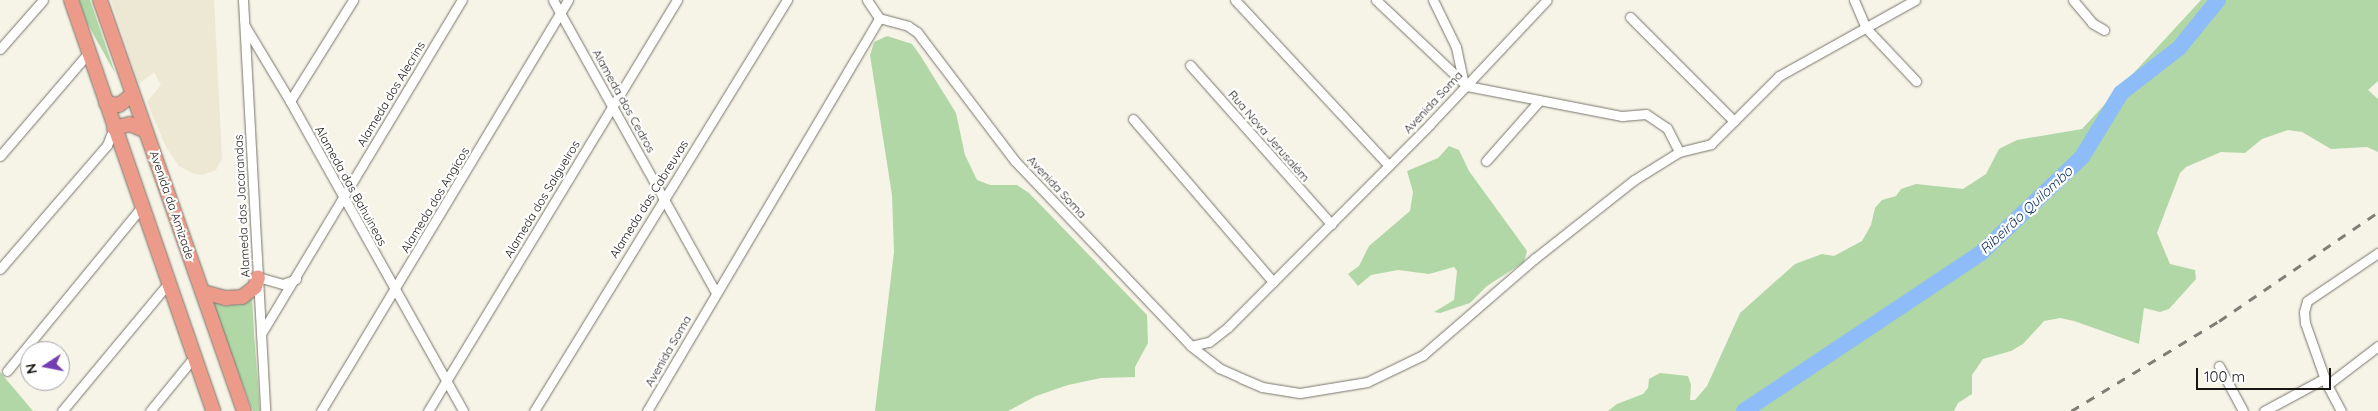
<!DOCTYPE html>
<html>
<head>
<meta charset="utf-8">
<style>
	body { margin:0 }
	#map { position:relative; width:2378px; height:411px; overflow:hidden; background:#f6f3e7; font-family:Quicksand,sans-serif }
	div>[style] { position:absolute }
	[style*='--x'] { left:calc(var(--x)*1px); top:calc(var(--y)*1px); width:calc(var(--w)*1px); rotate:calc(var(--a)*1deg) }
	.built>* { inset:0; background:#ede8d4 }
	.green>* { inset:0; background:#b2d7a6 }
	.river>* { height:16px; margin:-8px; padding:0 8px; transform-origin:8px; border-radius:8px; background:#8dbcf8 }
	.roads { filter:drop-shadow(0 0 1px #78756a) drop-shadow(0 0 1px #78756a) }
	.street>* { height:9px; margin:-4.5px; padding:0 4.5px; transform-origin:4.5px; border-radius:4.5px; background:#fff }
	.primary>* { height:14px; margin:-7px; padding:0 7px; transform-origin:7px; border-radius:7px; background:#ec9a8a }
	.rail>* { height:2.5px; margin-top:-1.25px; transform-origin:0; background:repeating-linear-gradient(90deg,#7f7d75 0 9px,transparent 0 18px) }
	span { translate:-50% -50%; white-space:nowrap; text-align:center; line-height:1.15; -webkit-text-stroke:4.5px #fff; paint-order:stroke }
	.street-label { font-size:12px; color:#171612 }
	.water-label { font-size:14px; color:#042c5a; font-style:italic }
	.north { position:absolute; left:20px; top:341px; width:50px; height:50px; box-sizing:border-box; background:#fff; border:1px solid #a2a2a0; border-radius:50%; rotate:259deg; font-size:14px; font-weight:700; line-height:20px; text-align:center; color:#171612 }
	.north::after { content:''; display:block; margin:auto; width:18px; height:22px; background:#763db3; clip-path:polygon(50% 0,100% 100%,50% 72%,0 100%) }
	.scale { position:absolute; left:2196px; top:368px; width:135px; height:22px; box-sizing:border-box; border:2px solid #171612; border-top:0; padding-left:6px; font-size:15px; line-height:18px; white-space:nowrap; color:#171612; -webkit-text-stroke:4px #fff; paint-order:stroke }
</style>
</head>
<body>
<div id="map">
	<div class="built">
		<i style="clip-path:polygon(111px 0,214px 0,222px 158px,216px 170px,202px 175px,192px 173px,179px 166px,166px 147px,147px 102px,161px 85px,154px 72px,139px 84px)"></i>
	</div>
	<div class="green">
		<i style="clip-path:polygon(79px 0,90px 0,115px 73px,87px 23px)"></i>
		<i style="clip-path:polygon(2201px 0,2378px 0,2378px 81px,2368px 90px,2378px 99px,2378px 152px,2367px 147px,2331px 149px,2302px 132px,2288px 130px,2262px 139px,2245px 153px,2221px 152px,2186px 167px,2180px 173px,2157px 233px,2170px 264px,2195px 270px,2196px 279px,2169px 309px,2160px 312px,2144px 308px,2139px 344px,2074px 321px,2060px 318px,2044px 321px,2023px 344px,2011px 351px,1983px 359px,1972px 375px,1972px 394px,1958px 403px,1954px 411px,1608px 411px,1617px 404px,1643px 394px,1648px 388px,1649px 379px,1660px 373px,1688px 376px,1691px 385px,1690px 400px,1695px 400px,1707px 386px,1740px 313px,1795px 264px,1822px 254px,1834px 256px,1862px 241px,1871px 225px,1875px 208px,1882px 200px,1896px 196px,1901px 189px,1916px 184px,1963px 189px,1986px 174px,1999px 149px,2017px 140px,2082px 129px)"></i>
		<i style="clip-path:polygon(887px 36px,912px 44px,920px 55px,956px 113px,965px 155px,977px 180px,990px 185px,1017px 185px,1029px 193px,1147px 315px,1148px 343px,1135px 367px,1135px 377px,1101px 378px,1068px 385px,1036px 396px,1008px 411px,875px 411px,894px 252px,892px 195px,870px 55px,874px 42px)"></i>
		<i style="clip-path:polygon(1449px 146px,1459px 150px,1469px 171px,1527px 251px,1524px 262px,1487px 286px,1470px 303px,1440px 313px,1434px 312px,1454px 300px,1457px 271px,1454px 267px,1429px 274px,1398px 270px,1371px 275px,1358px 286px,1348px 274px,1359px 266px,1369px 246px,1410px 211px,1413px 192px,1407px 171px,1438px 158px)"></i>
		<i style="clip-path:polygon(252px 298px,254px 333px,260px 411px,253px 411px,210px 299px,224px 306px,243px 304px)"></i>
		<i style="clip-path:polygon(0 372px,33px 411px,0 411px)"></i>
	</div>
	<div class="river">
		<i style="--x:1744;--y:411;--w:286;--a:-33.7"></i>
		<i style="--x:1982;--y:252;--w:138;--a:-43.5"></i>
		<i style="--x:2082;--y:157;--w:75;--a:-58.6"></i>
		<i style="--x:2121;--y:93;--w:73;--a:-37.8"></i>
		<i style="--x:2179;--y:48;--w:62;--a:-50.9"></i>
	</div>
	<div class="roads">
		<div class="street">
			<i style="--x:243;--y:0;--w:412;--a:86.9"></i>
			<i style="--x:553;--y:0;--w:335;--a:60.9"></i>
			<i style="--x:867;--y:0;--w:22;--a:56"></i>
			<i style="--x:1235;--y:0;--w:226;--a:47.1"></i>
			<i style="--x:1376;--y:0;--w:125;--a:43.4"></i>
			<i style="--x:1467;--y:86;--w:158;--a:11"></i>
			<i style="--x:1622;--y:116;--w:24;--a:-5"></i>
			<i style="--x:1646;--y:114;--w:25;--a:34"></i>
			<i style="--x:1667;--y:128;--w:27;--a:63"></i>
			<i style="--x:1433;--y:0;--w:52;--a:63.9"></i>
			<i style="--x:1456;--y:47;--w:34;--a:78"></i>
			<i style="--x:1854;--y:0;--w:30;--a:67"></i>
			<i style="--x:1866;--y:28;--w:73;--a:46.7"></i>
			<i style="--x:2073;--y:0;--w:30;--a:50"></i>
			<i style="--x:2092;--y:23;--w:14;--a:30"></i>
			<i style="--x:1630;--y:17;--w:147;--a:45"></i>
			<i style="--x:879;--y:18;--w:30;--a:15"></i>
			<i style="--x:908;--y:26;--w:11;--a:34"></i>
			<i style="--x:917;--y:32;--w:162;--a:52.8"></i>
			<i style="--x:1015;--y:161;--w:255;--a:46.4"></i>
			<i style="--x:1191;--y:346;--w:36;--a:38"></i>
			<i style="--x:1219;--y:368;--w:24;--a:24"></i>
			<i style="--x:1241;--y:378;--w:23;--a:23"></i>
			<i style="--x:1262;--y:387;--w:38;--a:9"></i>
			<i style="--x:1300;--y:393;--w:68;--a:-9.3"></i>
			<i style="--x:1367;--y:382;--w:62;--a:-25.7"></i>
			<i style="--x:1423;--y:355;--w:147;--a:-40.9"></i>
			<i style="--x:1534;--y:259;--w:127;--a:-38.3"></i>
			<i style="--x:1634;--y:180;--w:53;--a:-31.9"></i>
			<i style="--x:1679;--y:152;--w:33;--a:-14"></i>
			<i style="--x:1711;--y:144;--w:96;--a:-45"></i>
			<i style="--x:1779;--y:76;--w:156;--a:-29.2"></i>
			<i style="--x:245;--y:26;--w:87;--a:59"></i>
			<i style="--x:290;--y:101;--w:355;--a:60.8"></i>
			<i style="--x:0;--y:49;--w:65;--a:-48.7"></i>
			<i style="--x:1190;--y:65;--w:213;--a:48.4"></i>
			<i style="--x:290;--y:101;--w:119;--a:-58"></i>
			<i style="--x:1133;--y:119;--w:215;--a:49.3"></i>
			<i style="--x:0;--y:156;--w:137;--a:-49.4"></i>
			<i style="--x:1486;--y:161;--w:81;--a:-48.5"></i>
			<i style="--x:0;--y:269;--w:164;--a:-49.2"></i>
			<i style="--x:107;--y:145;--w:18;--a:-68"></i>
			<i style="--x:258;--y:277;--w:26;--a:16"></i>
			<i style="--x:283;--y:284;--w:14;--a:-21"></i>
			<i style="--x:261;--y:334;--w:390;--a:-59"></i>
			<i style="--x:1191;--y:346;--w:18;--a:-13"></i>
			<i style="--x:1209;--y:342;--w:24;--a:-38"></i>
			<i style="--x:1228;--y:327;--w:286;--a:-45.1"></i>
			<i style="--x:1430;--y:124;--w:170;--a:-46.7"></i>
			<i style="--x:2219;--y:366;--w:51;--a:61.9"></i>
			<i style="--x:7;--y:371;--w:211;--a:-50.6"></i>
			<i style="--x:2327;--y:385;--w:64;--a:-37.4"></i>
			<i style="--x:62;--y:411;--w:165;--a:-50.2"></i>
			<i style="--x:150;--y:411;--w:70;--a:-50.8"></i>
			<i style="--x:321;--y:411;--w:480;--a:-59"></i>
			<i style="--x:428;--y:411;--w:481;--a:-58.8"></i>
			<i style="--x:534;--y:411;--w:483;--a:-58.4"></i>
			<i style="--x:647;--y:411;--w:456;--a:-59.4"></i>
			<i style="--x:2264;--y:411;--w:69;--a:-28.4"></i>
			<i style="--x:2341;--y:411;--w:30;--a:-118"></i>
			<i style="--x:2327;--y:385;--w:66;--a:-109.5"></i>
			<i style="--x:2305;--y:323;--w:11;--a:-95"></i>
			<i style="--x:2304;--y:312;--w:11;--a:-75"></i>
			<i style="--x:2307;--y:301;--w:86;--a:-34.1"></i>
		</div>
		<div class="primary">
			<i style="--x:71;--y:0;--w:435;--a:70.9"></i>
			<i style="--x:100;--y:0;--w:435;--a:70.7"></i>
			<i style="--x:106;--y:103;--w:13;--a:9"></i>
			<i style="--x:119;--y:105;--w:16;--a:-38"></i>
			<i style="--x:114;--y:128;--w:16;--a:-14"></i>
			<i style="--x:130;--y:124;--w:17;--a:24"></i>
			<i style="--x:203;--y:292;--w:24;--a:15"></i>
			<i style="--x:226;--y:298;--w:16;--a:-4"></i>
			<i style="--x:242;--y:297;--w:16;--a:-38"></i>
			<i style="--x:255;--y:287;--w:10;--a:-73"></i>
		</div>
	</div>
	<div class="rail">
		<i style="--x:2071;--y:411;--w:173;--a:-31.3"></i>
		<i style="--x:2219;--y:321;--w:193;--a:-34.4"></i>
	</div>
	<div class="street-label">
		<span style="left:391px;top:94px;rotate:-59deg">Alameda dos Alecrins</span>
		<span style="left:624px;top:101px;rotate:61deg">Alameda dos Cedros</span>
		<span style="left:1433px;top:102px;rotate:-47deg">Avenida Soma</span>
		<span style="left:1269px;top:136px;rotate:49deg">Rua Nova Jerusalém</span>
		<span style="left:351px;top:186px;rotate:61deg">Alameda das Bahuineas</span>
		<span style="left:1057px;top:187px;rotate:47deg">Avenida Soma</span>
		<span style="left:542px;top:199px;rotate:-59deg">Alameda dos Salgueiros</span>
		<span style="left:649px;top:199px;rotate:-58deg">Alameda das Cabreuvas</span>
		<span style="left:435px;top:200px;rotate:-59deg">Alameda dos Angicos</span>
		<span style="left:172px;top:205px;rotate:71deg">Avenida da Amizade</span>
		<span style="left:242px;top:206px;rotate:-93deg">Alameda dos Jacarandas</span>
		<span style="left:668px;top:351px;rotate:-60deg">Avenida Soma</span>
	</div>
	<div class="water-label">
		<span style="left:2026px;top:210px;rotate:-43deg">Ribeirão Quilombo</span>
	</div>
	<div class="north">N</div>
	<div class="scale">100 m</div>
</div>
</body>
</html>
